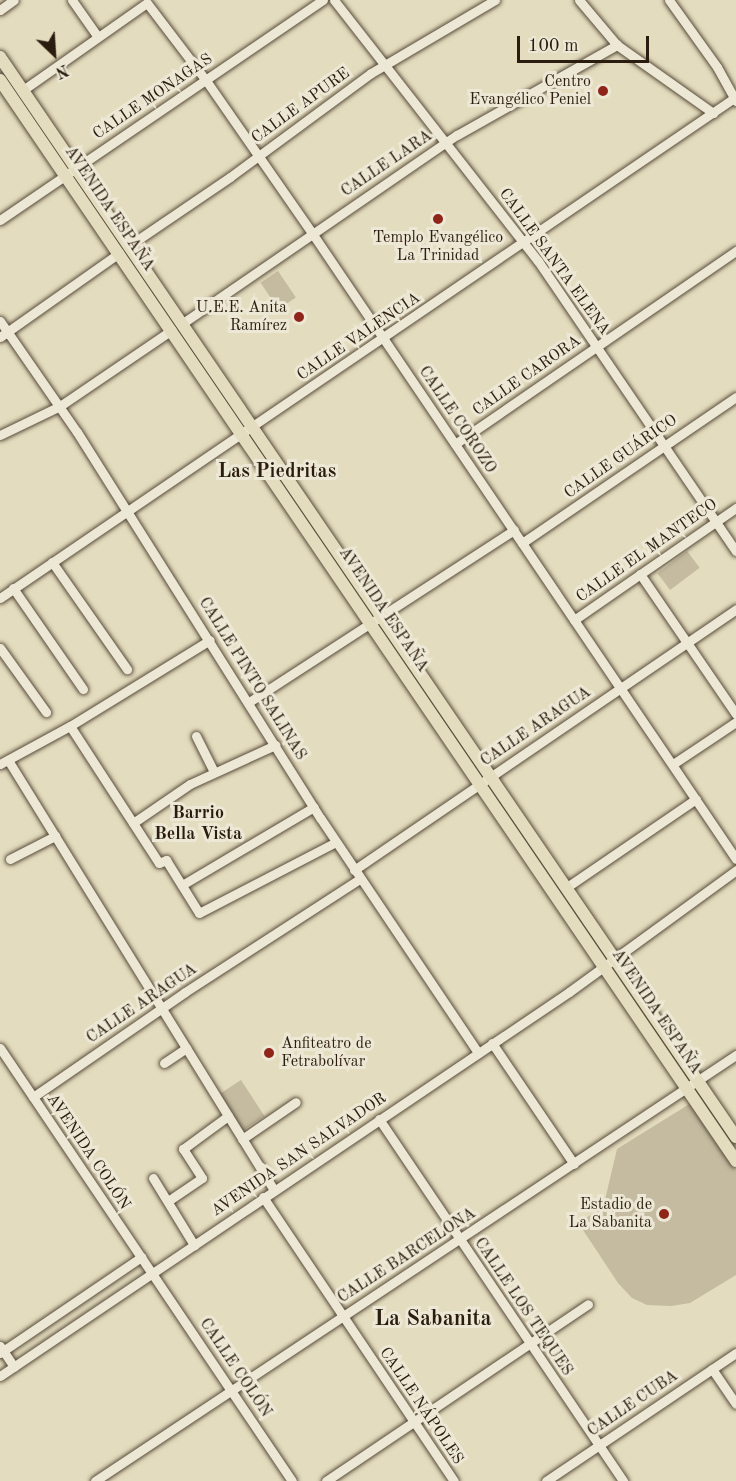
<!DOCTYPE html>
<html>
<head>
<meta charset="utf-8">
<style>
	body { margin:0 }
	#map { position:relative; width:736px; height:1481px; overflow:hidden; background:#e4dcbe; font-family:"Old Standard TT",serif }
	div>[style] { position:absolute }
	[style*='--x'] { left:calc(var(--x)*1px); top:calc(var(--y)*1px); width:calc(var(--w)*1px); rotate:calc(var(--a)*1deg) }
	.green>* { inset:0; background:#c4bba0; transform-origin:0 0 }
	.roads { filter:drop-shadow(0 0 2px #584c3b) drop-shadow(0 0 2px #584c3b) }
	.minor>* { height:9px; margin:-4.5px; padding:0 4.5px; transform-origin:4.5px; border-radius:4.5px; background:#ede8d5 }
	.major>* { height:12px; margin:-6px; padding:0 6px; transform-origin:6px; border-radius:6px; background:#e4dcbe }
	.dots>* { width:16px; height:16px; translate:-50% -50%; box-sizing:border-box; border:3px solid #ede8d5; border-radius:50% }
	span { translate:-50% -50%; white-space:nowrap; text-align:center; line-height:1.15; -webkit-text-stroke:6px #ede8d5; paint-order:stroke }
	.poi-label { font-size:16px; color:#2a1c0f }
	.right { translate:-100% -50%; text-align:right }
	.left { translate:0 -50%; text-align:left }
	.street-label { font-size:16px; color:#2a1c0f }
	.neighbourhood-label { font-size:18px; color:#2a1c0f; font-weight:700 }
	.quarter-label { font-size:20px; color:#2a1c0f; font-weight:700 }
	.district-label { font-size:22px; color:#2a1c0f; font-weight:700 }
	.north { position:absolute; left:24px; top:24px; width:60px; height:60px; -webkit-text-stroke:4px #ede8d5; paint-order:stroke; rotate:155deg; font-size:16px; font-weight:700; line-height:24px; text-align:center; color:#2a1c0f }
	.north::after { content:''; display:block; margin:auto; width:21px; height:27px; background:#2a1c0f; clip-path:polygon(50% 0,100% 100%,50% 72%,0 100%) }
	.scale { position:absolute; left:517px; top:36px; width:132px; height:27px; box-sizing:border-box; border:3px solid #2a1c0f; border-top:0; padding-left:8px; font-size:18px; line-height:21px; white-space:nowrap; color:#2a1c0f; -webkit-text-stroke:4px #ede8d5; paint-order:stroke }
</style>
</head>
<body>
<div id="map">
	<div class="green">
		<i style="clip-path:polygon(75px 180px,106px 222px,213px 377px,205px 370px)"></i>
		<i style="left:278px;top:271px;width:32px;height:21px;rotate:56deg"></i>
		<i style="left:687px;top:551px;width:21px;height:37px;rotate:53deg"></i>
		<i style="left:241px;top:1080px;width:43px;height:26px;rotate:57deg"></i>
		<i style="clip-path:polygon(691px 1103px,736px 1171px,736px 1275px,690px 1303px,671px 1306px,647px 1305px,632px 1298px,618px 1283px,579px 1224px,604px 1204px,617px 1149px)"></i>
	</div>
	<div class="roads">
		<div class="minor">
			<i style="--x:72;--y:0;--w:45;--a:54.9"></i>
			<i style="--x:334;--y:0;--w:331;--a:52"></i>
			<i style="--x:538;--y:261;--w:351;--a:55.7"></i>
			<i style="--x:579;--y:0;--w:59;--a:49.8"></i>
			<i style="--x:617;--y:45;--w:118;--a:35.3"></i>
			<i style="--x:669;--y:0;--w:82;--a:54.4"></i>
			<i style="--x:717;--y:67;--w:39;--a:61"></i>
			<i style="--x:0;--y:10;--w:17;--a:-36"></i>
			<i style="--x:23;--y:90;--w:151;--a:-35.1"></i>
			<i style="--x:147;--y:3;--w:96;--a:52.7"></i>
			<i style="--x:205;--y:79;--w:188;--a:55.2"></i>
			<i style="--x:312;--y:233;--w:756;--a:55.89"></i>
			<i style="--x:0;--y:220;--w:391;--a:-34.3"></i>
			<i style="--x:130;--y:245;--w:121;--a:-34.2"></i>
			<i style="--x:230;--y:177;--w:175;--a:-36.4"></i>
			<i style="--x:371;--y:73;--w:144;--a:-30.5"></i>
			<i style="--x:0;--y:321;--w:135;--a:55.3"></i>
			<i style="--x:77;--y:432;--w:457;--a:57.8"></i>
			<i style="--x:321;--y:819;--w:282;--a:56.1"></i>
			<i style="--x:183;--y:323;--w:332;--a:-34.5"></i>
			<i style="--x:457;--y:135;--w:184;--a:-29.4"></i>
			<i style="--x:0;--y:337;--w:146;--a:-35.2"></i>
			<i style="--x:0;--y:435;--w:67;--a:-25.8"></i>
			<i style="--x:60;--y:406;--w:135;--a:-34.2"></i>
			<i style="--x:455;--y:444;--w:341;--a:-34.5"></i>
			<i style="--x:522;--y:543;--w:259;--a:-34.3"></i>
			<i style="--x:52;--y:562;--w:131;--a:55"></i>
			<i style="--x:640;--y:574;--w:170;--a:55.6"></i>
			<i style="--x:13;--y:588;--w:123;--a:55.3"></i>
			<i style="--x:0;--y:598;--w:888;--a:-34.26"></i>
			<i style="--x:574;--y:620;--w:197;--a:-34.7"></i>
			<i style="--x:0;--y:648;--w:79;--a:54.3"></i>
			<i style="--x:249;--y:702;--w:316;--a:-33"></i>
			<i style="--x:70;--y:726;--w:163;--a:57"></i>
			<i style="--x:159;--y:863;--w:8;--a:-23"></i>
			<i style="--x:166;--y:860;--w:62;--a:58.1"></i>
			<i style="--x:199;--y:913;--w:154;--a:-27.4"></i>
			<i style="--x:196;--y:736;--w:40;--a:63.4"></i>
			<i style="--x:8;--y:760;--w:506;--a:58.26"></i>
			<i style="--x:0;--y:764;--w:80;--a:-28.5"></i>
			<i style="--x:70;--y:726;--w:164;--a:-31.6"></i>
			<i style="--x:673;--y:764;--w:76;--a:-33.7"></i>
			<i style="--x:133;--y:823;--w:69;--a:-34.4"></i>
			<i style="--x:190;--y:784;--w:94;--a:-24.6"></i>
			<i style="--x:10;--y:859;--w:51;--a:-27.1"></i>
			<i style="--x:354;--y:870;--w:463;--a:-34.3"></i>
			<i style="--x:182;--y:885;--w:153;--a:-30.6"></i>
			<i style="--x:567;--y:887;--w:156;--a:-34.3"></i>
			<i style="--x:492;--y:1043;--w:146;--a:55.9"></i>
			<i style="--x:0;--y:1048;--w:522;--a:56.01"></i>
			<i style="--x:164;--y:1063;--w:27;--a:-34"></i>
			<i style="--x:33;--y:1097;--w:185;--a:-34.6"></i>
			<i style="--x:185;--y:992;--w:208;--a:-32.9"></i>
			<i style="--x:379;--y:1119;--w:437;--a:56"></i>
			<i style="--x:242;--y:1139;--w:65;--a:-34.4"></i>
			<i style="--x:153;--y:1178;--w:79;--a:58.5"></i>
			<i style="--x:263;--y:1197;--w:342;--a:56.1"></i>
			<i style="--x:168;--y:1201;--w:41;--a:-34.1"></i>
			<i style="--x:202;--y:1178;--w:35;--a:-123"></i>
			<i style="--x:183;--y:1149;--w:56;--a:-36.3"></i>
			<i style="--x:0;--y:1346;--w:25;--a:56"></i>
			<i style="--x:0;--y:1353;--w:171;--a:-34.2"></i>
			<i style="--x:712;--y:1369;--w:42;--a:55.6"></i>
			<i style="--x:0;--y:1376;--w:686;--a:-34.01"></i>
			<i style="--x:569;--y:992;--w:207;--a:-36.1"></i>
			<i style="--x:95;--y:1481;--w:770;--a:-33.61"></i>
			<i style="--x:326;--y:1481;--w:316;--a:-34"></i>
			<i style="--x:546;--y:1481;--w:229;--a:-34"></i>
		</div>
		<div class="major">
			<i style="--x:0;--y:57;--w:1307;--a:55.73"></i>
			<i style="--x:0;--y:80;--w:1308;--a:55.75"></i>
		</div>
	</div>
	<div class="dots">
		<i style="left:603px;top:91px;background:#8f2418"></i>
		<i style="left:438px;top:219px;background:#8f2418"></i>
		<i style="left:299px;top:317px;background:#8f2418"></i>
		<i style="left:269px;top:1053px;background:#8f2418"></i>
		<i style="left:664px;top:1214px;background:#8f2418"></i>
	</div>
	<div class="poi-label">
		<span class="right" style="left:591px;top:91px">Centro<br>Evangélico Peniel</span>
		<span style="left:438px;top:247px">Templo Evangélico<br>La Trinidad</span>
		<span class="right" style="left:287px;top:317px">U.E.E. Anita<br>Ramírez</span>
		<span class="left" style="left:281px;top:1053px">Anfiteatro de<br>Fetrabolívar</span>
		<span class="right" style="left:652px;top:1214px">Estadio de<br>La Sabanita</span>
	</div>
	<div class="street-label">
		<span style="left:153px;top:97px;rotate:-34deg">CALLE MONAGAS</span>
		<span style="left:301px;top:106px;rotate:-36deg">CALLE APURE</span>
		<span style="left:387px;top:164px;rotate:-34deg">CALLE LARA</span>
		<span style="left:109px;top:209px;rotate:56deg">AVENIDA ESPAÑA</span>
		<span style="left:554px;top:262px;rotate:54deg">CALLE SANTA ELENA</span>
		<span style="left:359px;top:337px;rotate:-34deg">CALLE VALENCIA</span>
		<span style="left:527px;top:376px;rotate:-35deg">CALLE CARORA</span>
		<span style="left:457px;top:420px;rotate:56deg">CALLE COROZO</span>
		<span style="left:621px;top:457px;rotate:-35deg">CALLE GUÁRICO</span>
		<span style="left:647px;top:551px;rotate:-35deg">CALLE EL MANTECO</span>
		<span style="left:383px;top:610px;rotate:56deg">AVENIDA ESPAÑA</span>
		<span style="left:252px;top:679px;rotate:58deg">CALLE PINTO SALINAS</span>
		<span style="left:536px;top:727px;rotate:-34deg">CALLE ARAGUA</span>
		<span style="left:142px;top:1004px;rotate:-34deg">CALLE ARAGUA</span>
		<span style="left:656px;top:1012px;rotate:56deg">AVENIDA ESPAÑA</span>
		<span style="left:88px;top:1152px;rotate:56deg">AVENIDA COLÓN</span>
		<span style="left:299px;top:1155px;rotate:-34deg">AVENIDA SAN SALVADOR</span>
		<span style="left:407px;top:1256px;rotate:-33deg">CALLE BARCELONA</span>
		<span style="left:523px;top:1307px;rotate:56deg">CALLE LOS TEQUES</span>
		<span style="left:235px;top:1368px;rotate:56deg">CALLE COLÓN</span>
		<span style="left:633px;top:1404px;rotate:-34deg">CALLE CUBA</span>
		<span style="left:421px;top:1406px;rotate:56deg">CALLE NÁPOLES</span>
	</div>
	<div class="neighbourhood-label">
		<span style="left:198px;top:824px">Barrio<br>Bella Vista</span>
	</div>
	<div class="quarter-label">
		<span style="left:277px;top:472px">Las Piedritas</span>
	</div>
	<div class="district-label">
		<span style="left:433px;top:1320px">La Sabanita</span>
	</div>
	<div class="north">N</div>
	<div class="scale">100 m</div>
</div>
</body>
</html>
